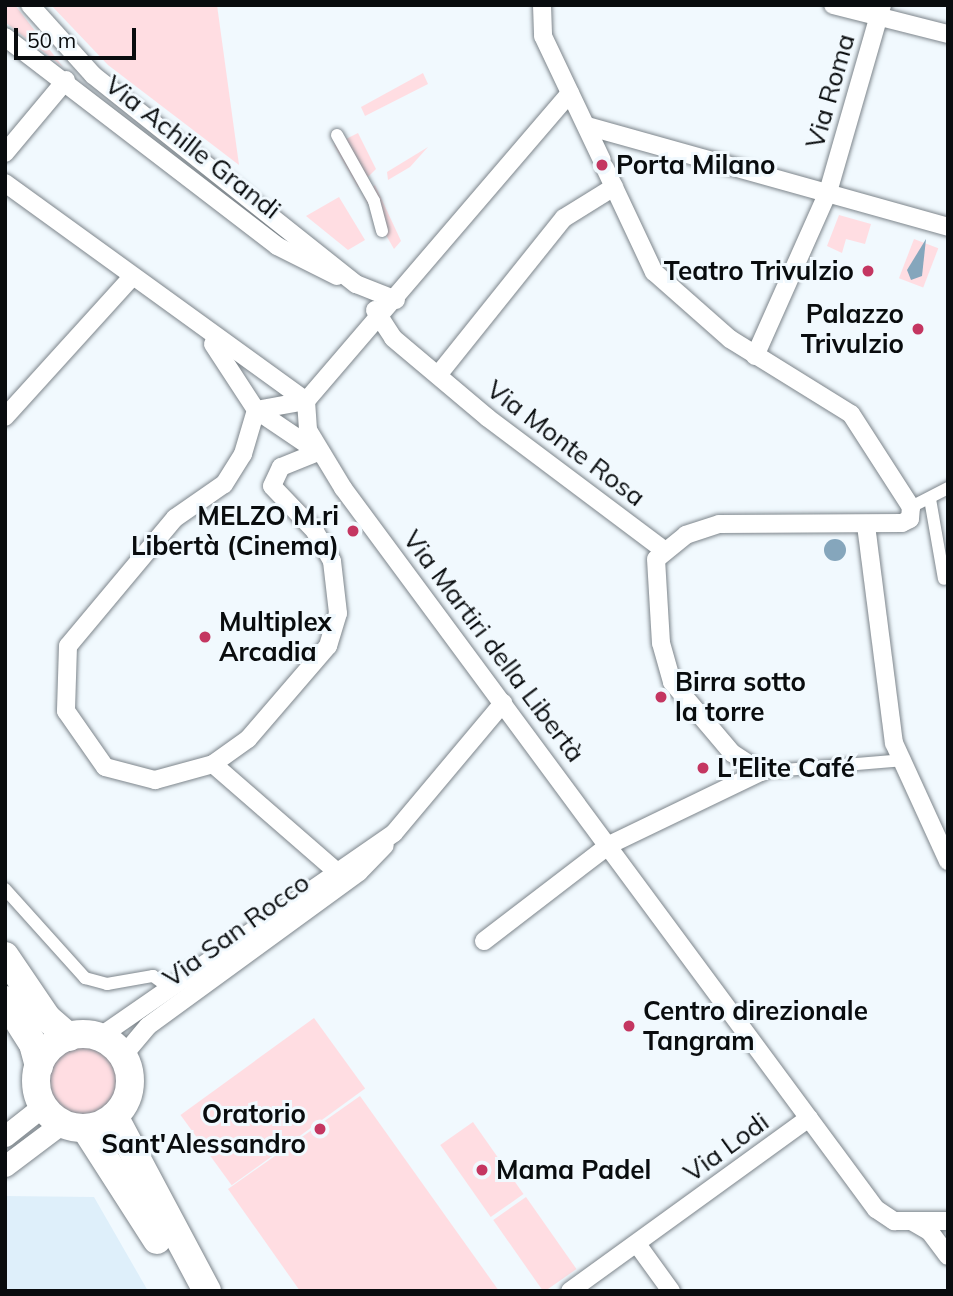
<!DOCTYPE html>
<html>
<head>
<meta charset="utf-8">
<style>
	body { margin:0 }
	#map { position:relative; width:953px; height:1296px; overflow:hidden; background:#f1f9fe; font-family:Mulish,sans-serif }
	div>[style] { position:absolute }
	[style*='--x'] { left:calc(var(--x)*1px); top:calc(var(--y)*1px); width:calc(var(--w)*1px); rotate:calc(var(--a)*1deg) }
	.built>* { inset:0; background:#deeffa }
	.green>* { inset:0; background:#ffdde2; transform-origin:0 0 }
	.round { border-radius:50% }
	.water>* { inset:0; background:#85a6bc }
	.roads { filter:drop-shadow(0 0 2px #7d858b) drop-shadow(0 0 2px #7d858b) }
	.pedestrian>* { height:12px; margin:-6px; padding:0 6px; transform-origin:6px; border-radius:6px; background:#fff }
	.minor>* { height:18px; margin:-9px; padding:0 9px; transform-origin:9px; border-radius:9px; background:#fff }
	.tertiary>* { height:21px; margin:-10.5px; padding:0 10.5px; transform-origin:10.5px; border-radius:10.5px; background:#fff }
	.primary>* { height:28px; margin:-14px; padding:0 14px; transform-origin:14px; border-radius:14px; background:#fff }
	.primary>.ring { margin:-14px; padding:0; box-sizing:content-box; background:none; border:28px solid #fff; border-radius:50% }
	.dots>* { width:19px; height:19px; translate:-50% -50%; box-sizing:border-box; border:4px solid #f1f9fe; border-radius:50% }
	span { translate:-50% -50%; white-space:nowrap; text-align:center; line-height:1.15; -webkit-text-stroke:6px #f1f9fe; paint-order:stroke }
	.street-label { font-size:26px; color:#090c0e }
	.poi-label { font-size:26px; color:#090c0e; font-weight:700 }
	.left { translate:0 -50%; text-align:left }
	.right { translate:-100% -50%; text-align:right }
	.frame { position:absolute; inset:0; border:7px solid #090c0e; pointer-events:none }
	.scale { position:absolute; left:14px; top:28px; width:122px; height:32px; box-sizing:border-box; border:4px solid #090c0e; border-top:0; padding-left:9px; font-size:21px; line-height:24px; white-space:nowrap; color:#090c0e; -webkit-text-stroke:5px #f1f9fe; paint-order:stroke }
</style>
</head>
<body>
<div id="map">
	<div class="built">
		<i style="clip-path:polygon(5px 1196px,94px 1197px,148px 1291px,5px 1291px)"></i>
	</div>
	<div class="green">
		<i style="clip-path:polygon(5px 5px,15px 5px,63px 67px,5px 22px)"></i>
		<i style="clip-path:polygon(51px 5px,217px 5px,239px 165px,108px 65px)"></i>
		<i style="clip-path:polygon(423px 73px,428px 84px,365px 116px,361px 107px)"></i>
		<i style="clip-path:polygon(358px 133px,376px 169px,358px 187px,334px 145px)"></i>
		<i style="clip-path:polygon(428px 147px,410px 167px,388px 180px,387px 172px)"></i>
		<i style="clip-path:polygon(375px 185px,401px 241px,394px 249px,364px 197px)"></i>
		<i style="clip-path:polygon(339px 197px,365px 240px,348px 250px,306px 216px)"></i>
		<i style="clip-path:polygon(839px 215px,871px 224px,865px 244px,846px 239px,842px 253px,827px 246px)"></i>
		<i style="left:914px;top:239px;width:26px;height:42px;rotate:21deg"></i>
		<i style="left:314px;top:1018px;width:87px;height:165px;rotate:54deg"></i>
		<i class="round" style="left:44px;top:1041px;width:80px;height:80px"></i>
		<i style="clip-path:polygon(360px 1096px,499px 1291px,300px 1291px,228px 1189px)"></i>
		<i style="left:473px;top:1122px;width:88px;height:40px;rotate:55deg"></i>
		<i style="left:526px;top:1197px;width:88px;height:40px;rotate:55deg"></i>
	</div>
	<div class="water">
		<i style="clip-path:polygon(926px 239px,922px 276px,911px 280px,907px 270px)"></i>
		<i class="round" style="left:824px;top:539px;width:22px;height:22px"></i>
	</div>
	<div class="roads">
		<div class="pedestrian">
			<i style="--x:337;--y:135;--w:76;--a:60.7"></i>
			<i style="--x:374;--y:201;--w:31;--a:75"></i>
			<i style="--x:930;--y:499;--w:81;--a:80.1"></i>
			<i style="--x:911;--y:507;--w:42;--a:-27.2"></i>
			<i style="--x:761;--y:772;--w:144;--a:-4.8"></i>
			<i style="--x:5;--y:889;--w:120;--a:48"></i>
			<i style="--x:85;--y:978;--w:23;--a:15"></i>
			<i style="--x:107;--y:984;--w:47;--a:-9.9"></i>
			<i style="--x:153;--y:976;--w:17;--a:36"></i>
		</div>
		<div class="minor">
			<i style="--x:30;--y:5;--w:94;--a:48"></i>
			<i style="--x:93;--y:75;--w:336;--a:38.5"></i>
			<i style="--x:356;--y:284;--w:43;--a:21.8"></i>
			<i style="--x:542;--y:5;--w:31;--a:88"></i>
			<i style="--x:543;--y:36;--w:137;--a:64.6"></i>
			<i style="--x:833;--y:5;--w:119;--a:14.2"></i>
			<i style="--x:5;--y:37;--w:343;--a:37.5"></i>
			<i style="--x:277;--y:246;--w:67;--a:26.6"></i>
			<i style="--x:570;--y:93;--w:406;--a:130.6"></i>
			<i style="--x:306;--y:401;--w:29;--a:86"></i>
			<i style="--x:308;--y:430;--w:68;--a:58.9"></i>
			<i style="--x:343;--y:488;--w:897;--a:53.53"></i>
			<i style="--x:876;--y:1209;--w:22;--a:34"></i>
			<i style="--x:894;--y:1221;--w:54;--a:0"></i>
			<i style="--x:587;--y:126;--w:375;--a:15.6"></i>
			<i style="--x:5;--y:153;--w:95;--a:-50.1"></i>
			<i style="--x:605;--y:168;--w:115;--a:64.8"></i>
			<i style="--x:654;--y:272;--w:101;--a:41.4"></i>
			<i style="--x:730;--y:339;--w:142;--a:31.8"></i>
			<i style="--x:851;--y:414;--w:111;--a:57.2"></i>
			<i style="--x:911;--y:507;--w:12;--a:95"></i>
			<i style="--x:910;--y:519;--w:9;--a:153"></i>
			<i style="--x:902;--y:523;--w:183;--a:179.7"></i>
			<i style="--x:719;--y:524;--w:35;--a:162"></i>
			<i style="--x:686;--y:535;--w:38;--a:141"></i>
			<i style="--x:656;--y:559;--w:84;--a:86.6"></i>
			<i style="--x:661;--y:643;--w:41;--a:74.2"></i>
			<i style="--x:672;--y:682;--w:93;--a:49.8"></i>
			<i style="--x:732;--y:753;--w:35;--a:33"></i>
			<i style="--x:5;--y:183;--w:372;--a:35.9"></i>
			<i style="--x:375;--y:310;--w:33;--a:57"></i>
			<i style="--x:393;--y:338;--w:124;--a:40.1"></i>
			<i style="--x:488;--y:418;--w:220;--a:36.9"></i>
			<i style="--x:213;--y:344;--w:79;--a:56.9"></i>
			<i style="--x:256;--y:410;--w:75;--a:34.1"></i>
			<i style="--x:755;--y:356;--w:180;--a:-66"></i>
			<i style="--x:828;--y:192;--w:195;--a:-73.9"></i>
			<i style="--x:438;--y:375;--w:201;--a:-51.3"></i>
			<i style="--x:564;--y:218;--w:59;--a:-31.8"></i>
			<i style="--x:256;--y:410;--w:46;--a:106.5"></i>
			<i style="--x:243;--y:454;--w:36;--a:122"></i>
			<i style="--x:224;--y:484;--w:60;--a:145.2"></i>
			<i style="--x:175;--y:518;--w:167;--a:129.9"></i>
			<i style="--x:68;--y:646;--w:65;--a:91.8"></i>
			<i style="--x:66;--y:711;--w:68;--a:55.1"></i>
			<i style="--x:105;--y:767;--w:52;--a:14.6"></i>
			<i style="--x:155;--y:780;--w:60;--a:-15.4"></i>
			<i style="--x:213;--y:764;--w:43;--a:-35.5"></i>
			<i style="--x:248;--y:739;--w:123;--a:-49.3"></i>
			<i style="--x:328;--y:646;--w:34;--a:-73"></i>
			<i style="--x:338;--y:613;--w:52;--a:-96.6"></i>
			<i style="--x:332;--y:561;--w:34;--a:-120"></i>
			<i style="--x:315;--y:531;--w:62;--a:-133.7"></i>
			<i style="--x:272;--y:486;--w:21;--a:-65"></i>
			<i style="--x:281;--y:467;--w:40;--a:-22"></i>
			<i style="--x:256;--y:410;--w:51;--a:-10.2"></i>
			<i style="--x:5;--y:417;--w:189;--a:-47.8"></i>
			<i style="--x:866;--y:525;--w:220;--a:82.7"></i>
			<i style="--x:894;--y:743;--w:130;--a:65.4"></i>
			<i style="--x:213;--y:764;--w:171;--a:41"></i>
			<i style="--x:484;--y:941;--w:158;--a:-37.5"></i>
			<i style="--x:609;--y:845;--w:169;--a:-25.7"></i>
			<i style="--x:98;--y:1038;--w:360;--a:-34.7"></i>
			<i style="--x:394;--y:833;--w:170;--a:-50"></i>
			<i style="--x:122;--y:1057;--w:40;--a:-50"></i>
			<i style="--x:148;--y:1026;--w:261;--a:-36.1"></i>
			<i style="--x:359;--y:872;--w:37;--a:-46"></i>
			<i style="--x:913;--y:1222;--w:20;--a:30"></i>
			<i style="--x:930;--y:1232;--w:30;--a:53"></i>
			<i style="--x:637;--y:1244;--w:58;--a:54.1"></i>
			<i style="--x:570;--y:1291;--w:295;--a:-35.9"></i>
		</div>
		<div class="tertiary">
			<i style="--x:5;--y:1136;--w:48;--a:-38.3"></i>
			<i style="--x:5;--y:1166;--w:71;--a:-37"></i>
		</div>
		<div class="primary">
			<i style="--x:5;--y:956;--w:75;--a:55.9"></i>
			<i style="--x:47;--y:1018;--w:29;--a:41"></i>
			<i style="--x:5;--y:1000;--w:52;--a:57.5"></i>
			<i style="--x:33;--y:1044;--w:23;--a:75"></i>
			<i class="ring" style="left:36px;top:1034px;width:66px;height:66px"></i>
			<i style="--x:114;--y:1116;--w:198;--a:62"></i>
			<i style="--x:85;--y:1128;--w:133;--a:57.3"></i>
		</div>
	</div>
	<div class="dots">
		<i style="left:602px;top:165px;background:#c43661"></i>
		<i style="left:868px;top:271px;background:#c43661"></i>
		<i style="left:918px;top:329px;background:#c43661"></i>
		<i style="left:353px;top:531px;background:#c43661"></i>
		<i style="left:205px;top:637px;background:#c43661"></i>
		<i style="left:661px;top:697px;background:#c43661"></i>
		<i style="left:703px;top:768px;background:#c43661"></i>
		<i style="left:629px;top:1026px;background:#c43661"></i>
		<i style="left:320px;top:1129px;background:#c43661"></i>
		<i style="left:482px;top:1170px;background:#c43661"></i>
	</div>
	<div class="street-label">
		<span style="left:830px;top:91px;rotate:-74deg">Via Roma</span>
		<span style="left:193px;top:147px;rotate:38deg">Via Achille Grandi</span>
		<span style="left:566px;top:443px;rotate:37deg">Via Monte Rosa</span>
		<span style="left:494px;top:646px;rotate:53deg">Via Martiri della Libertà</span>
		<span style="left:236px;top:930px;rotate:-36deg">Via San Rocco</span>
		<span style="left:726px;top:1147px;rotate:-36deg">Via Lodi</span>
	</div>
	<div class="poi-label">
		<span class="left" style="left:616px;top:165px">Porta Milano</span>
		<span class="right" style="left:854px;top:271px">Teatro Trivulzio</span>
		<span class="right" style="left:904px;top:329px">Palazzo<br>Trivulzio</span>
		<span class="right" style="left:339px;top:531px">MELZO M.ri<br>Libertà (Cinema)</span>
		<span class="left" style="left:219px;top:637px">Multiplex<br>Arcadia</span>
		<span class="left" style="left:675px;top:697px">Birra sotto<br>la torre</span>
		<span class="left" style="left:717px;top:768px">L'Elite Café</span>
		<span class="left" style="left:643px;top:1026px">Centro direzionale<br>Tangram</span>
		<span class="right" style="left:306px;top:1129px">Oratorio<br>Sant'Alessandro</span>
		<span class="left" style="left:496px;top:1170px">Mama Padel</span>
	</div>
	<div class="frame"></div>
	<div class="scale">50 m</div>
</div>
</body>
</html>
